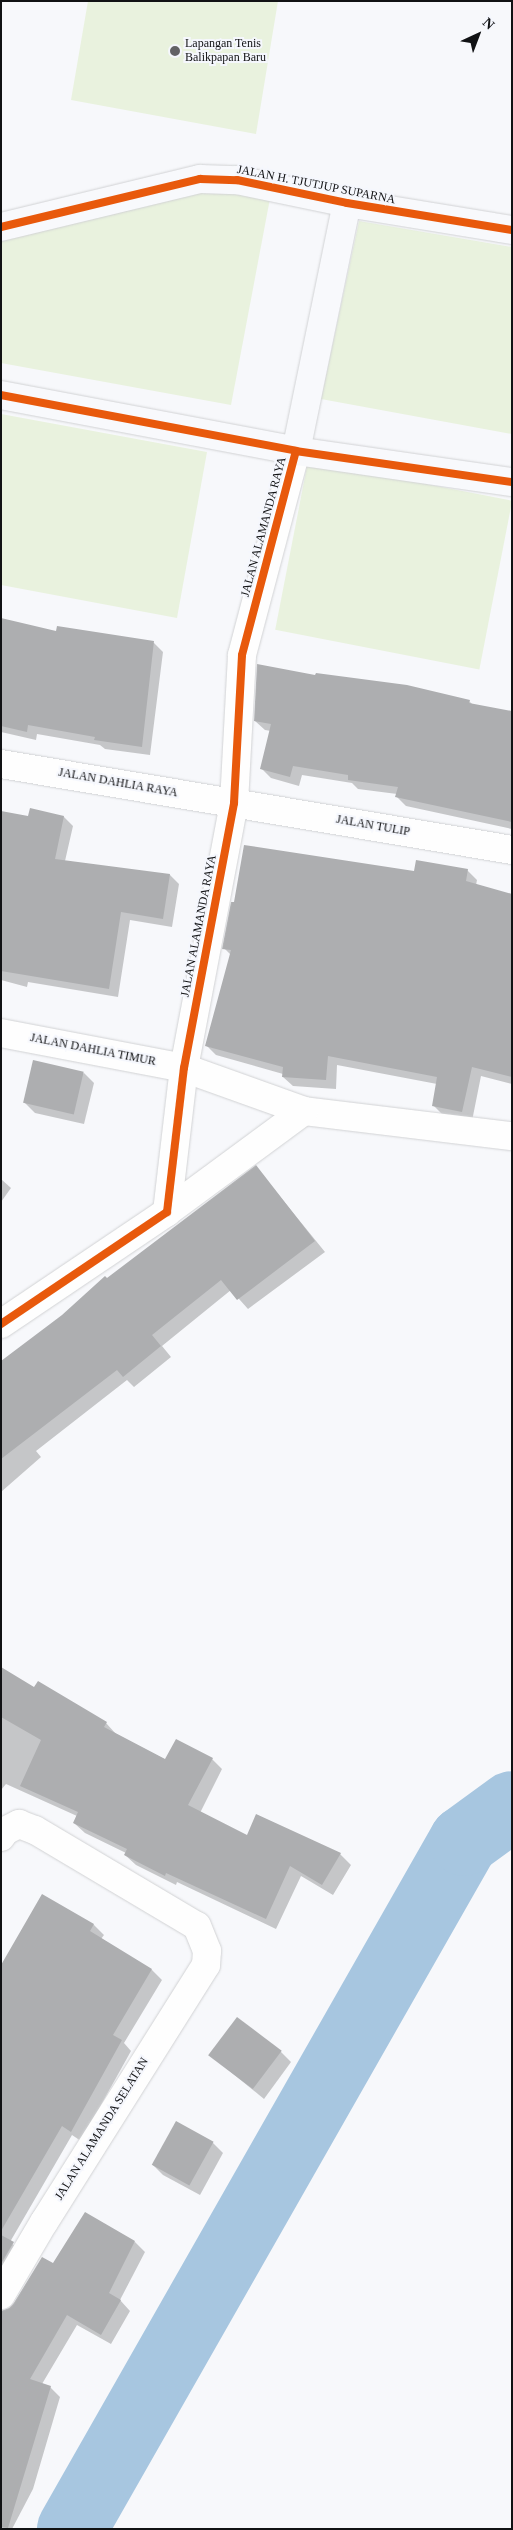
<!DOCTYPE html>
<html>
<head>
<meta charset="utf-8">
<style>
	body { margin:0 }
	#map { position:relative; width:513px; height:2530px; overflow:hidden; background:#f7f8fb; font-family:"Times New Roman",serif }
	div>[style] { position:absolute }
	[style*='--x'] { left:calc(var(--x)*1px); top:calc(var(--y)*1px); width:calc(var(--w)*1px); rotate:calc(var(--a)*1deg) }
	.green>* { inset:0; background:#e9f2de; transform-origin:0 0 }
	.shadow>* { inset:0; background:#0003 }
	.river>* { height:70px; margin:-35px; padding:0 35px; transform-origin:35px; border-radius:35px; background:#a7c6e0 }
	.building>* { inset:0; background:#adaeb0; transform-origin:0 0 }
	.roads { filter:drop-shadow(0 0 1px #d1d2d4) drop-shadow(0 0 1px #d1d2d4) }
	.minor>* { height:28px; margin:-14px; padding:0 14px; transform-origin:14px; border-radius:14px; background:#fefefe }
	.secondary>* { height:28px; margin:-14px; padding:0 14px; transform-origin:14px; border-radius:14px; background:#f8f9fc }
	.cycleway>* { height:8px; margin:-4px; padding:0 4px; transform-origin:4px; border-radius:4px; background:#e8590c }
	.dots>* { width:14px; height:14px; translate:-50% -50%; box-sizing:border-box; border:2px solid #f5f7fd; border-radius:50% }
	span { translate:-50% -50%; white-space:nowrap; text-align:center; line-height:1.15; -webkit-text-stroke:4px #f5f7fd; paint-order:stroke }
	.poi-label { font-size:12px; color:#111214 }
	.left { translate:0 -50%; text-align:left }
	.street-label { font-size:12px; color:#111214 }
	.frame { position:absolute; inset:0; border:2px solid #111214; pointer-events:none }
	.north { position:absolute; left:453px; top:10px; width:50px; height:50px; -webkit-text-stroke:4px #f5f7fd; paint-order:stroke; rotate:43deg; font-size:14px; font-weight:700; line-height:20px; text-align:center; color:#111214 }
	.north::after { content:''; display:block; margin:auto; width:18px; height:22px; background:#111214; clip-path:polygon(50% 0,100% 100%,50% 72%,0 100%) }
</style>
</head>
<body>
<div id="map">
	<div class="green">
		<i style="clip-path:polygon(88px 1px,278px 1px,256px 134px,71px 100px)"></i>
		<i style="clip-path:polygon(212px 181px,272px 188px,231px 405px,1px 363px,1px 239px)"></i>
		<i style="clip-path:polygon(359px 221px,512px 247px,512px 434px,321px 399px)"></i>
		<i style="clip-path:polygon(1px 414px,207px 452px,177px 618px,1px 585px)"></i>
		<i style="left:308px;top:461px;width:208px;height:172px;rotate:11deg"></i>
	</div>
	<div class="shadow">
		<i style="clip-path:polygon(1px 625px,57px 632px,58px 628px,154px 643px,163px 652px,150px 755px,105px 749px,100px 745px,37px 734px,36px 740px,1px 732px)"></i>
		<i style="clip-path:polygon(469px 701px,473px 705px,512px 712px,512px 829px,406px 806px,397px 797px,397px 794px,358px 789px,352px 783px,302px 775px,299px 786px,271px 778px,262px 769px,271px 731px,265px 730px,255px 721px)"></i>
		<i style="clip-path:polygon(31px 810px,64px 817px,73px 826px,65px 861px,170px 875px,179px 884px,172px 927px,130px 920px,118px 997px,28px 982px,27px 987px,1px 980px,1px 812px,29px 817px)"></i>
		<i style="clip-path:polygon(467px 870px,477px 880px,476px 885px,512px 896px,512px 1084px,481px 1076px,472px 1121px,443px 1115px,433px 1105px,437px 1084px,337px 1065px,336px 1089px,293px 1086px,283px 1077px,283px 1074px,216px 1055px,206px 1045px,231px 955px,224px 948px,415px 873px)"></i>
		<i style="clip-path:polygon(84px 1073px,94px 1083px,84px 1124px,35px 1113px,25px 1103px)"></i>
		<i style="clip-path:polygon(256px 1167px,325px 1252px,248px 1309px,231px 1290px,162px 1346px,171px 1357px,134px 1387px,127px 1380px,36px 1451px,41px 1457px,1px 1492px,1px 1363px)"></i>
		<i style="clip-path:polygon(1px 1179px,11px 1188px,1px 1202px)"></i>
		<i style="clip-path:polygon(1px 1669px,34px 1689px,106px 1723px,116px 1734px,166px 1760px,212px 1759px,222px 1769px,200px 1813px,247px 1837px,257px 1815px,340px 1854px,351px 1865px,333px 1895px,301px 1876px,276px 1929px,177px 1882px,176px 1885px,136px 1865px,125px 1855px,126px 1853px,85px 1833px,74px 1823px,77px 1816px,6px 1784px,1px 1790px)"></i>
		<i style="clip-path:polygon(42px 1896px,94px 1925px,104px 1935px,101px 1939px,152px 1970px,162px 1980px,124px 2043px,131px 2051px,81px 2141px,72px 2135px,10px 2242px,23px 2253px,1px 2290px,1px 1976px)"></i>
		<i style="clip-path:polygon(281px 2052px,291px 2062px,264px 2099px,210px 2055px)"></i>
		<i style="clip-path:polygon(213px 2143px,223px 2153px,200px 2195px,163px 2175px,153px 2165px)"></i>
		<i style="clip-path:polygon(135px 2242px,145px 2252px,120px 2300px,130px 2311px,111px 2344px,77px 2325px,42px 2384px,50px 2387px,60px 2397px,33px 2489px,12px 2529px,1px 2529px,1px 2312px,10px 2309px,42px 2259px,53px 2265px)"></i>
	</div>
	<div class="river">
		<i style="--x:72;--y:2529;--w:792;--a:-60.33"></i>
		<i style="--x:464;--y:1841;--w:59;--a:-36.1"></i>
	</div>
	<div class="building">
		<i style="clip-path:polygon(1px 618px,56px 631px,57px 626px,154px 641px,142px 747px,94px 740px,95px 737px,28px 725px,27px 732px,1px 726px)"></i>
		<i style="clip-path:polygon(257px 664px,315px 675px,316px 673px,407px 685px,470px 700px,469px 703px,512px 711px,512px 822px,395px 797px,398px 787px,348px 780px,348px 775px,293px 766px,290px 777px,260px 769px,271px 724px,254px 721px)"></i>
		<i style="clip-path:polygon(30px 808px,64px 816px,55px 859px,170px 874px,163px 919px,121px 912px,109px 989px,1px 971px,1px 811px,28px 816px)"></i>
		<i style="clip-path:polygon(244px 845px,414px 871px,416px 860px,468px 869px,466px 881px,512px 894px,512px 1077px,472px 1067px,462px 1112px,432px 1106px,437px 1077px,328px 1056px,326px 1080px,282px 1077px,283px 1067px,205px 1046px,231px 950px,222px 949px,231px 902px,234px 902px)"></i>
		<i style="left:33px;top:1060px;width:52px;height:44px;rotate:13deg"></i>
		<i style="clip-path:polygon(256px 1165px,315px 1241px,237px 1300px,221px 1280px,152px 1335px,161px 1346px,123px 1377px,117px 1370px,1px 1459px,1px 1361px,62px 1315px,105px 1276px,107px 1278px)"></i>
		<i style="clip-path:polygon(1px 1667px,34px 1687px,38px 1681px,107px 1722px,104px 1727px,165px 1759px,176px 1739px,213px 1758px,188px 1805px,247px 1835px,256px 1814px,341px 1853px,322px 1885px,290px 1866px,266px 1919px,166px 1873px,165px 1876px,124px 1855px,127px 1849px,73px 1823px,78px 1812px,20px 1786px,41px 1740px,1px 1717px)"></i>
		<i style="clip-path:polygon(42px 1894px,94px 1924px,90px 1931px,152px 1969px,113px 2035px,122px 2040px,71px 2132px,62px 2126px,1px 2231px,1px 1965px)"></i>
		<i style="left:237px;top:2017px;width:56px;height:48px;rotate:37deg"></i>
		<i style="left:176px;top:2121px;width:43px;height:50px;rotate:29deg"></i>
		<i style="clip-path:polygon(85px 2212px,135px 2241px,109px 2293px,121px 2300px,101px 2335px,67px 2315px,30px 2379px,51px 2386px,8px 2528px,1px 2527px,1px 2311px,9px 2308px,14px 2303px,42px 2257px,53px 2263px)"></i>
		<i style="clip-path:polygon(1px 2235px,14px 2242px,1px 2264px)"></i>
	</div>
	<div class="roads">
		<div class="minor">
			<i style="--x:1;--y:764;--w:518;--a:9.55"></i>
			<i style="--x:1;--y:1033;--w:186;--a:10.8"></i>
			<i style="--x:184;--y:1068;--w:127;--a:19.7"></i>
			<i style="--x:304;--y:1111;--w:209;--a:6.9"></i>
			<i style="--x:167;--y:1212;--w:170;--a:-36.4"></i>
			<i style="--x:1;--y:1324;--w:200;--a:-34"></i>
			<i style="--x:167;--y:1212;--w:145;--a:-83.3"></i>
			<i style="--x:184;--y:1068;--w:270;--a:-79.3"></i>
			<i style="--x:234;--y:803;--w:148;--a:-86.9"></i>
			<i style="--x:242;--y:655;--w:211;--a:-75.2"></i>
			<i style="--x:1;--y:1837;--w:7;--a:-56"></i>
			<i style="--x:5;--y:1831;--w:16;--a:-27"></i>
			<i style="--x:19;--y:1824;--w:17;--a:21"></i>
			<i style="--x:35;--y:1830;--w:188;--a:30.7"></i>
			<i style="--x:197;--y:1926;--w:27;--a:68"></i>
			<i style="--x:207;--y:1951;--w:14;--a:94"></i>
			<i style="--x:206;--y:1965;--w:304;--a:122.2"></i>
			<i style="--x:44;--y:2222;--w:85;--a:120.5"></i>
		</div>
		<div class="secondary">
			<i style="--x:1;--y:227;--w:205;--a:-13.6"></i>
			<i style="--x:200;--y:179;--w:37;--a:2"></i>
			<i style="--x:237;--y:180;--w:112;--a:11.8"></i>
			<i style="--x:347;--y:203;--w:167;--a:9.3"></i>
			<i style="--x:1;--y:395;--w:300;--a:10.7"></i>
			<i style="--x:296;--y:451;--w:218;--a:8.2"></i>
			<i style="--x:296;--y:451;--w:253;--a:-78.4"></i>
		</div>
	</div>
	<div class="cycleway">
		<i style="--x:1;--y:227;--w:205;--a:-13.6"></i>
		<i style="--x:200;--y:179;--w:37;--a:2"></i>
		<i style="--x:237;--y:180;--w:112;--a:11.8"></i>
		<i style="--x:347;--y:203;--w:167;--a:9.3"></i>
		<i style="--x:1;--y:395;--w:300;--a:10.7"></i>
		<i style="--x:296;--y:451;--w:218;--a:8.2"></i>
		<i style="--x:1;--y:1324;--w:200;--a:-34"></i>
		<i style="--x:167;--y:1212;--w:145;--a:-83.3"></i>
		<i style="--x:184;--y:1068;--w:270;--a:-79.3"></i>
		<i style="--x:234;--y:803;--w:148;--a:-86.9"></i>
		<i style="--x:242;--y:655;--w:211;--a:-75.2"></i>
	</div>
	<div class="dots">
		<i style="left:175px;top:51px;background:#626265"></i>
	</div>
	<div class="poi-label">
		<span class="left" style="left:185px;top:51px">Lapangan Tenis<br>Balikpapan Baru</span>
	</div>
	<div class="street-label">
		<span style="left:316px;top:185px;rotate:11deg">JALAN H. TJUTJUP SUPARNA</span>
		<span style="left:264px;top:527px;rotate:-75deg">JALAN ALAMANDA RAYA</span>
		<span style="left:118px;top:783px;rotate:10deg">JALAN DAHLIA RAYA</span>
		<span style="left:373px;top:826px;rotate:10deg">JALAN TULIP</span>
		<span style="left:199px;top:926px;rotate:-79deg">JALAN ALAMANDA RAYA</span>
		<span style="left:93px;top:1050px;rotate:11deg">JALAN DAHLIA TIMUR</span>
		<span style="left:102px;top:2129px;rotate:-58deg">JALAN ALAMANDA SELATAN</span>
	</div>
	<div class="frame"></div>
	<div class="north">N</div>
</div>
</body>
</html>
